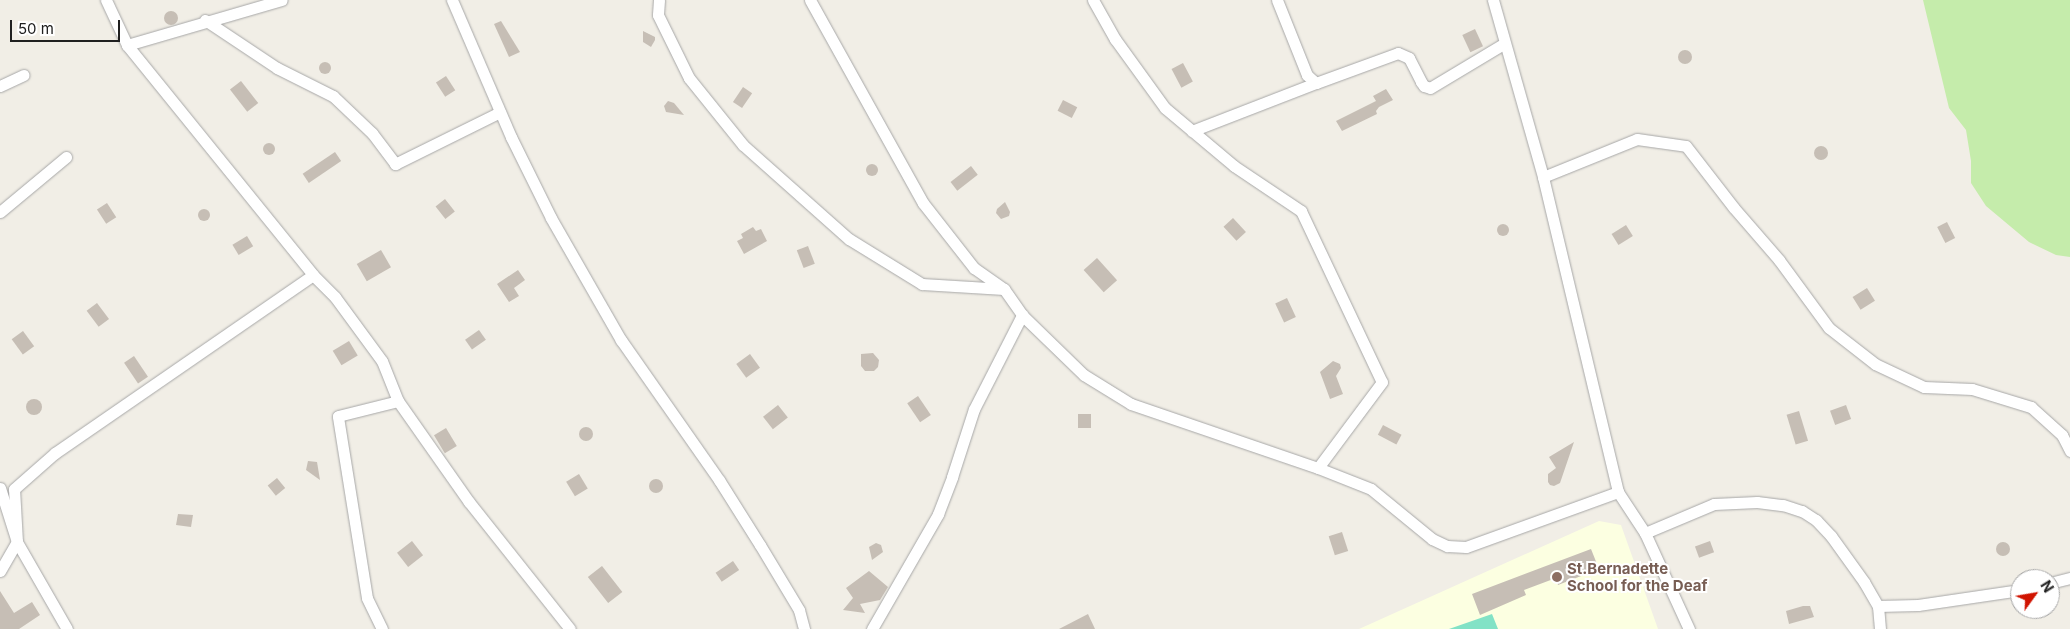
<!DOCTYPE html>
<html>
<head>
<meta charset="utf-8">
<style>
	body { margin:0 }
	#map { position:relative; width:2070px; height:629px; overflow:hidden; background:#f1eee6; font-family:Inter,sans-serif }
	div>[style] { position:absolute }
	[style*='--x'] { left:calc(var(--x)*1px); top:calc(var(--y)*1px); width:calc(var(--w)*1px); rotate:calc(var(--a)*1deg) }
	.education>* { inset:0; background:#fcffe1 }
	.grass>* { inset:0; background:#c5ecab }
	.pitch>* { inset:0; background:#82e2c6 }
	.building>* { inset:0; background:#c6beb5; transform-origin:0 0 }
	.round { border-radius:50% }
	.roads { filter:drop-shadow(0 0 1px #a7a7a7) drop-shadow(0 0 1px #a7a7a7) }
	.minor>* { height:11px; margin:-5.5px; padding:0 5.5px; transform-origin:5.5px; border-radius:5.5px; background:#fff }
	.dots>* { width:14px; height:14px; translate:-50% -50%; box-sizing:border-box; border:2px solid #fff; border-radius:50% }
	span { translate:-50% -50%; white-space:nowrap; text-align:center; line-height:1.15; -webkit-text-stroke:4px #fff; paint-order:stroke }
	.education-label { font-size:15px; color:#785e54; font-weight:700 }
	.left { translate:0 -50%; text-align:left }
	.north { position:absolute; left:2010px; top:569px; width:50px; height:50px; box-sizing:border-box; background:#fff; border:1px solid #a6a6a6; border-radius:50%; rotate:58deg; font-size:14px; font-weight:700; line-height:20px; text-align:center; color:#202020 }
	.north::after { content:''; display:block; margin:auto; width:18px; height:22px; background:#d01300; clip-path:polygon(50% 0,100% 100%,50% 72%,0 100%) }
	.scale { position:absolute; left:10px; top:20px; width:110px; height:22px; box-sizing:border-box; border:2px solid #202020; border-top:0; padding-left:6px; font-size:15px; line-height:18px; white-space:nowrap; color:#202020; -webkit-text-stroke:4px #fff; paint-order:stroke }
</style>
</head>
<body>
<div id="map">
	<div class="education">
		<i style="clip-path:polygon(1599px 521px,1621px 525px,1658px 629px,1359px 629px)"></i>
	</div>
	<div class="grass">
		<i style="clip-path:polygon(1923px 0,2070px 0,2070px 257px,2056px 255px,2029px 242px,1986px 206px,1971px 183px,1971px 161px,1966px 130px,1949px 108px)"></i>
	</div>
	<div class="pitch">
		<i style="clip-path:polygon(1492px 614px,1498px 629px,1449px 629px)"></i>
	</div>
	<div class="building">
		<i class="round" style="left:164px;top:11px;width:14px;height:14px"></i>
		<i style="clip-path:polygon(501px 21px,520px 52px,509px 57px,494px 24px)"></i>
		<i style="left:1475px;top:29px;width:19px;height:14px;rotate:65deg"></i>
		<i style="clip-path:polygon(643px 31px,655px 37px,655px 40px,651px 47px,643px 42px)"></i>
		<i class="round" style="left:1678px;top:50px;width:14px;height:14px"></i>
		<i class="round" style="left:319px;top:62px;width:12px;height:12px"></i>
		<i style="left:1183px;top:63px;width:21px;height:13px;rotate:62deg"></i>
		<i style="left:446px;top:76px;width:17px;height:12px;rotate:57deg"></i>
		<i style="left:241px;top:81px;width:28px;height:14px;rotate:52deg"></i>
		<i style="left:743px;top:87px;width:11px;height:18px;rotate:34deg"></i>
		<i style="clip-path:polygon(1386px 89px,1393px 100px,1379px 107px,1376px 111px,1377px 114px,1342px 131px,1336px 121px,1376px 101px,1373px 96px)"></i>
		<i style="left:1063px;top:100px;width:16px;height:12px;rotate:27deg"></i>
		<i style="clip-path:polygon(668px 101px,674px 103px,684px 115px,666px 112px,664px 106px)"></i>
		<i class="round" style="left:263px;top:143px;width:12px;height:12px"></i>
		<i class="round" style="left:1814px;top:146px;width:14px;height:14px"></i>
		<i style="left:335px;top:152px;width:11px;height:39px;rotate:56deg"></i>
		<i class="round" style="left:866px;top:164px;width:12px;height:12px"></i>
		<i style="left:971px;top:166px;width:11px;height:26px;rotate:52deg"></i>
		<i style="left:445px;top:199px;width:16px;height:12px;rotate:52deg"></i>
		<i style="clip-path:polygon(1005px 202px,1010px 212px,1009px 216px,1001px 219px,996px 213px,997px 209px)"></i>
		<i style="left:107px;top:203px;width:17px;height:12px;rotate:57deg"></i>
		<i class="round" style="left:198px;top:209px;width:12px;height:12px"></i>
		<i style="left:1233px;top:218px;width:19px;height:13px;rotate:47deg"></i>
		<i style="left:1947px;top:222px;width:18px;height:11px;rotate:63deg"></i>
		<i class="round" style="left:1497px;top:224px;width:12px;height:12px"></i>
		<i style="left:1626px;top:225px;width:13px;height:17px;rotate:58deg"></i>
		<i style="clip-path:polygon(753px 227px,756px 231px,761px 229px,767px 241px,744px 254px,737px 241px,743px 238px,741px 234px)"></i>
		<i style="left:247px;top:236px;width:12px;height:17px;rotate:59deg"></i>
		<i style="left:808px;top:246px;width:19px;height:12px;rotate:69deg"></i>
		<i style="left:381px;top:250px;width:20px;height:28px;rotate:60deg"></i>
		<i style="left:1097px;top:258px;width:30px;height:18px;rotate:48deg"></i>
		<i style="clip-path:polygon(518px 270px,525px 280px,514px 288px,519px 296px,509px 302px,497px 284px)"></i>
		<i style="left:1867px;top:288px;width:15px;height:17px;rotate:58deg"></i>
		<i style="left:1287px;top:298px;width:21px;height:13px;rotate:65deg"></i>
		<i style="left:97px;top:303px;width:20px;height:13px;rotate:53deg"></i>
		<i style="left:479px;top:330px;width:12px;height:17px;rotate:55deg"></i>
		<i style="left:23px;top:331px;width:19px;height:14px;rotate:54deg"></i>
		<i style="left:349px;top:341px;width:17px;height:19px;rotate:59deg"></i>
		<i style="clip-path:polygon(873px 353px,879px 360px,878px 367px,874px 371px,865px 371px,861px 366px,861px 354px)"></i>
		<i style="left:750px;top:354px;width:17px;height:17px;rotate:54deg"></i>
		<i style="left:134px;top:356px;width:25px;height:12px;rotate:56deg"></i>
		<i style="clip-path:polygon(1333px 361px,1340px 364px,1341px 368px,1336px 376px,1343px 394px,1330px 399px,1320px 372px)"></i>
		<i style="left:918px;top:396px;width:23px;height:13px;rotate:56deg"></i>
		<i class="round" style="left:26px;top:399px;width:16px;height:16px"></i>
		<i style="left:778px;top:405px;width:16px;height:19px;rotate:52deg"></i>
		<i style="left:1846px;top:405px;width:15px;height:17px;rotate:70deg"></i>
		<i style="left:1799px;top:411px;width:31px;height:13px;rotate:73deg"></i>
		<i style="left:1078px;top:414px;width:13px;height:14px"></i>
		<i style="left:1383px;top:425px;width:21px;height:11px;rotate:28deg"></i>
		<i class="round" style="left:579px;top:427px;width:14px;height:14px"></i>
		<i style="left:446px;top:428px;width:21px;height:14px;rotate:59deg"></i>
		<i style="clip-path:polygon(1574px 442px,1560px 483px,1554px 486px,1550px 485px,1548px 482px,1548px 474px,1556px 468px,1549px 457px)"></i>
		<i style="clip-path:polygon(308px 461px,317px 462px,320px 480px,306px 470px)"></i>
		<i style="left:579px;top:474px;width:17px;height:15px;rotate:59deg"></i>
		<i style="left:277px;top:478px;width:13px;height:12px;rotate:51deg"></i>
		<i class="round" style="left:649px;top:479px;width:14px;height:14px"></i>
		<i style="clip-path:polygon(178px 514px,193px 515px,191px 527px,176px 525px)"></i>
		<i style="left:1342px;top:532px;width:20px;height:14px;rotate:72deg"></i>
		<i style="left:412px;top:541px;width:18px;height:19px;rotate:52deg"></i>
		<i style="left:1710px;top:541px;width:12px;height:16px;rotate:70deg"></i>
		<i class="round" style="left:1996px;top:542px;width:14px;height:14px"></i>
		<i style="clip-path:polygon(876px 543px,881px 545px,883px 552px,872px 560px,869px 547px)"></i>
		<i style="clip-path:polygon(1591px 549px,1599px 569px,1558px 585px,1556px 578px,1524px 590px,1526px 595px,1480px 615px,1472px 594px)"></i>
		<i style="left:733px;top:561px;width:11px;height:21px;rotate:56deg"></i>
		<i style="left:602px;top:566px;width:33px;height:18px;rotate:52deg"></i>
		<i style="clip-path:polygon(869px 571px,888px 587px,880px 600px,860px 604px,865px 613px,843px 610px,853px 598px,846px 588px)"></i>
		<i style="clip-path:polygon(0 591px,14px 613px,32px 602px,40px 615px,19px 629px,0 629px)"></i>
		<i style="clip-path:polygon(1803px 606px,1810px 606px,1814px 617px,1789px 624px,1786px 611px)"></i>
		<i style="clip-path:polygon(1088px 614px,1095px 629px,1059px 629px)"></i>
	</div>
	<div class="roads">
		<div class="minor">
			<i style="--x:106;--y:0;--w:50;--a:65"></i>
			<i style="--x:127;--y:45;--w:296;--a:51"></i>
			<i style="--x:313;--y:275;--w:31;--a:45"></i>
			<i style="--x:335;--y:297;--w:79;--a:53.7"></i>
			<i style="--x:382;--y:361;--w:43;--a:68.2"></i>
			<i style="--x:398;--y:401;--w:123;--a:54.9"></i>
			<i style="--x:469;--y:502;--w:162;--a:51.5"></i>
			<i style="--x:452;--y:0;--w:149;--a:66.7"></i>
			<i style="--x:511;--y:137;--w:90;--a:63.7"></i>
			<i style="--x:551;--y:218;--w:141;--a:60.2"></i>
			<i style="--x:621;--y:340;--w:171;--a:55"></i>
			<i style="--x:719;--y:480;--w:77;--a:57.8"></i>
			<i style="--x:760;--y:545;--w:76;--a:59"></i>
			<i style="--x:799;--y:610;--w:20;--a:75"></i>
			<i style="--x:659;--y:0;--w:15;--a:94"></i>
			<i style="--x:658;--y:15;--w:70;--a:63.8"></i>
			<i style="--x:689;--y:78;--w:86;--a:51.1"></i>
			<i style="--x:743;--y:145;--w:142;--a:41.6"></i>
			<i style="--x:849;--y:239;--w:86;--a:31.7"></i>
			<i style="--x:922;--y:284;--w:82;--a:3.5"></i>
			<i style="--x:810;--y:0;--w:232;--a:60.9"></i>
			<i style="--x:923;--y:203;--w:83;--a:51.9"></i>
			<i style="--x:974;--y:268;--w:37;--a:35"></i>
			<i style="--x:1004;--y:289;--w:32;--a:55"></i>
			<i style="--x:1022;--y:315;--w:86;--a:44.1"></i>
			<i style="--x:1084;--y:375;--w:55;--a:31.7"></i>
			<i style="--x:1131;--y:404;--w:198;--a:18.9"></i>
			<i style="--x:1318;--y:468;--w:57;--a:21.6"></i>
			<i style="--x:1371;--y:489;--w:79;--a:39.3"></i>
			<i style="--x:1432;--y:539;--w:17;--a:25"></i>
			<i style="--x:1447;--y:546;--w:19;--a:3"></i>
			<i style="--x:1466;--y:547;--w:162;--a:-19.9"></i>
			<i style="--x:1093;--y:0;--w:45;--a:60.6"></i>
			<i style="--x:1115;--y:39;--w:85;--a:54.1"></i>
			<i style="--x:1165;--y:108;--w:90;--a:40"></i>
			<i style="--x:1234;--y:166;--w:81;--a:33.9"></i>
			<i style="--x:1301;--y:211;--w:189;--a:64.7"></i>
			<i style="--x:1382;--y:382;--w:107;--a:126.7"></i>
			<i style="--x:1277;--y:0;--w:81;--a:68.2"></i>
			<i style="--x:1307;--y:75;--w:12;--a:42"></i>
			<i style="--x:1316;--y:83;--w:87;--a:-20.1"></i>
			<i style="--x:1398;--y:53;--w:12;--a:24"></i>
			<i style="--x:1409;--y:58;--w:27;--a:63"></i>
			<i style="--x:1421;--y:82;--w:5;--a:53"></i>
			<i style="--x:1424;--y:86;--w:6;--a:18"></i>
			<i style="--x:1430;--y:88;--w:87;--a:-31"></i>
			<i style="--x:1493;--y:0;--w:184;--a:74.2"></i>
			<i style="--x:1543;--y:177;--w:324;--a:76.6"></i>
			<i style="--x:1618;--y:492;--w:49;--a:56.6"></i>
			<i style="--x:1645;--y:533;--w:106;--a:65.4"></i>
			<i style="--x:205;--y:20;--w:87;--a:33.7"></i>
			<i style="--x:277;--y:68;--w:63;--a:26.6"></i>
			<i style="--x:333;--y:96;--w:54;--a:43.5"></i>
			<i style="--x:372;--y:133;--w:39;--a:53"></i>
			<i style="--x:395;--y:164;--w:117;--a:-26.3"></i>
			<i style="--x:127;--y:45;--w:161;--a:-16.2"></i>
			<i style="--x:0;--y:86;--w:26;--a:-25"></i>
			<i style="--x:1192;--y:131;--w:133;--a:-21.2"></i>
			<i style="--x:1543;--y:177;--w:101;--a:-22"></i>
			<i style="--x:1637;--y:139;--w:49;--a:8.1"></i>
			<i style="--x:1686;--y:146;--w:78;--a:52.3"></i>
			<i style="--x:1734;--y:208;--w:69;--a:49.1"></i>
			<i style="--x:1779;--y:260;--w:84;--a:53.7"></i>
			<i style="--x:1829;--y:328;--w:58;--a:38"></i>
			<i style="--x:1875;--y:364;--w:54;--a:25.1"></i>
			<i style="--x:1924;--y:387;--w:48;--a:2.4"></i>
			<i style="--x:1972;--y:389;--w:62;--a:17"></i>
			<i style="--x:2031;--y:407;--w:42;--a:42.1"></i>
			<i style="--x:2062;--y:435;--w:18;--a:63"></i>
			<i style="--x:0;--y:212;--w:86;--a:-39.8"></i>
			<i style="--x:0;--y:488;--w:57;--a:72.5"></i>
			<i style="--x:17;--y:542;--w:100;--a:60.1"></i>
			<i style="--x:1645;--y:533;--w:75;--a:-22.8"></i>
			<i style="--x:1714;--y:504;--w:43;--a:-2.7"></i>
			<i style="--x:1757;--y:502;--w:26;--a:7"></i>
			<i style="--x:1783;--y:505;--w:20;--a:18"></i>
			<i style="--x:1802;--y:511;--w:17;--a:33"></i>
			<i style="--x:1816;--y:520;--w:22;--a:47"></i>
			<i style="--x:1831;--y:536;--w:57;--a:54.3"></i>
			<i style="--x:1864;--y:582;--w:28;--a:60"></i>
			<i style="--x:1878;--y:606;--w:23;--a:85"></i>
			<i style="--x:0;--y:571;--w:34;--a:-60"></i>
			<i style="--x:17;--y:542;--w:53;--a:-93.2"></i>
			<i style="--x:14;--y:489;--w:55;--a:-41.3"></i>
			<i style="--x:55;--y:453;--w:313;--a:-34.6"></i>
			<i style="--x:2050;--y:583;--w:21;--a:-14"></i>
			<i style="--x:1878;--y:606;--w:40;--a:-1.4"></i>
			<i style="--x:1918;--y:605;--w:103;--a:-8.4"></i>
			<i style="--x:382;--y:629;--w:34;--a:-116"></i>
			<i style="--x:367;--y:598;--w:184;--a:-99.1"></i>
			<i style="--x:338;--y:416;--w:62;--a:-14"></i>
			<i style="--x:872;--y:629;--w:133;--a:-60.1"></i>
			<i style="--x:938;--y:514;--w:40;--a:-69"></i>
			<i style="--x:952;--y:477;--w:71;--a:-72.1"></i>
			<i style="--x:974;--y:409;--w:106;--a:-62.9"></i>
		</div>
	</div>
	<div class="dots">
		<i style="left:1557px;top:577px;background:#8d6e63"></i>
	</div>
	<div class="education-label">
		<span class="left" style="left:1567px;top:577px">St.Bernadette<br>School for the Deaf</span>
	</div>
	<div class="north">N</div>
	<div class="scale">50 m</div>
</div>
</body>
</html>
